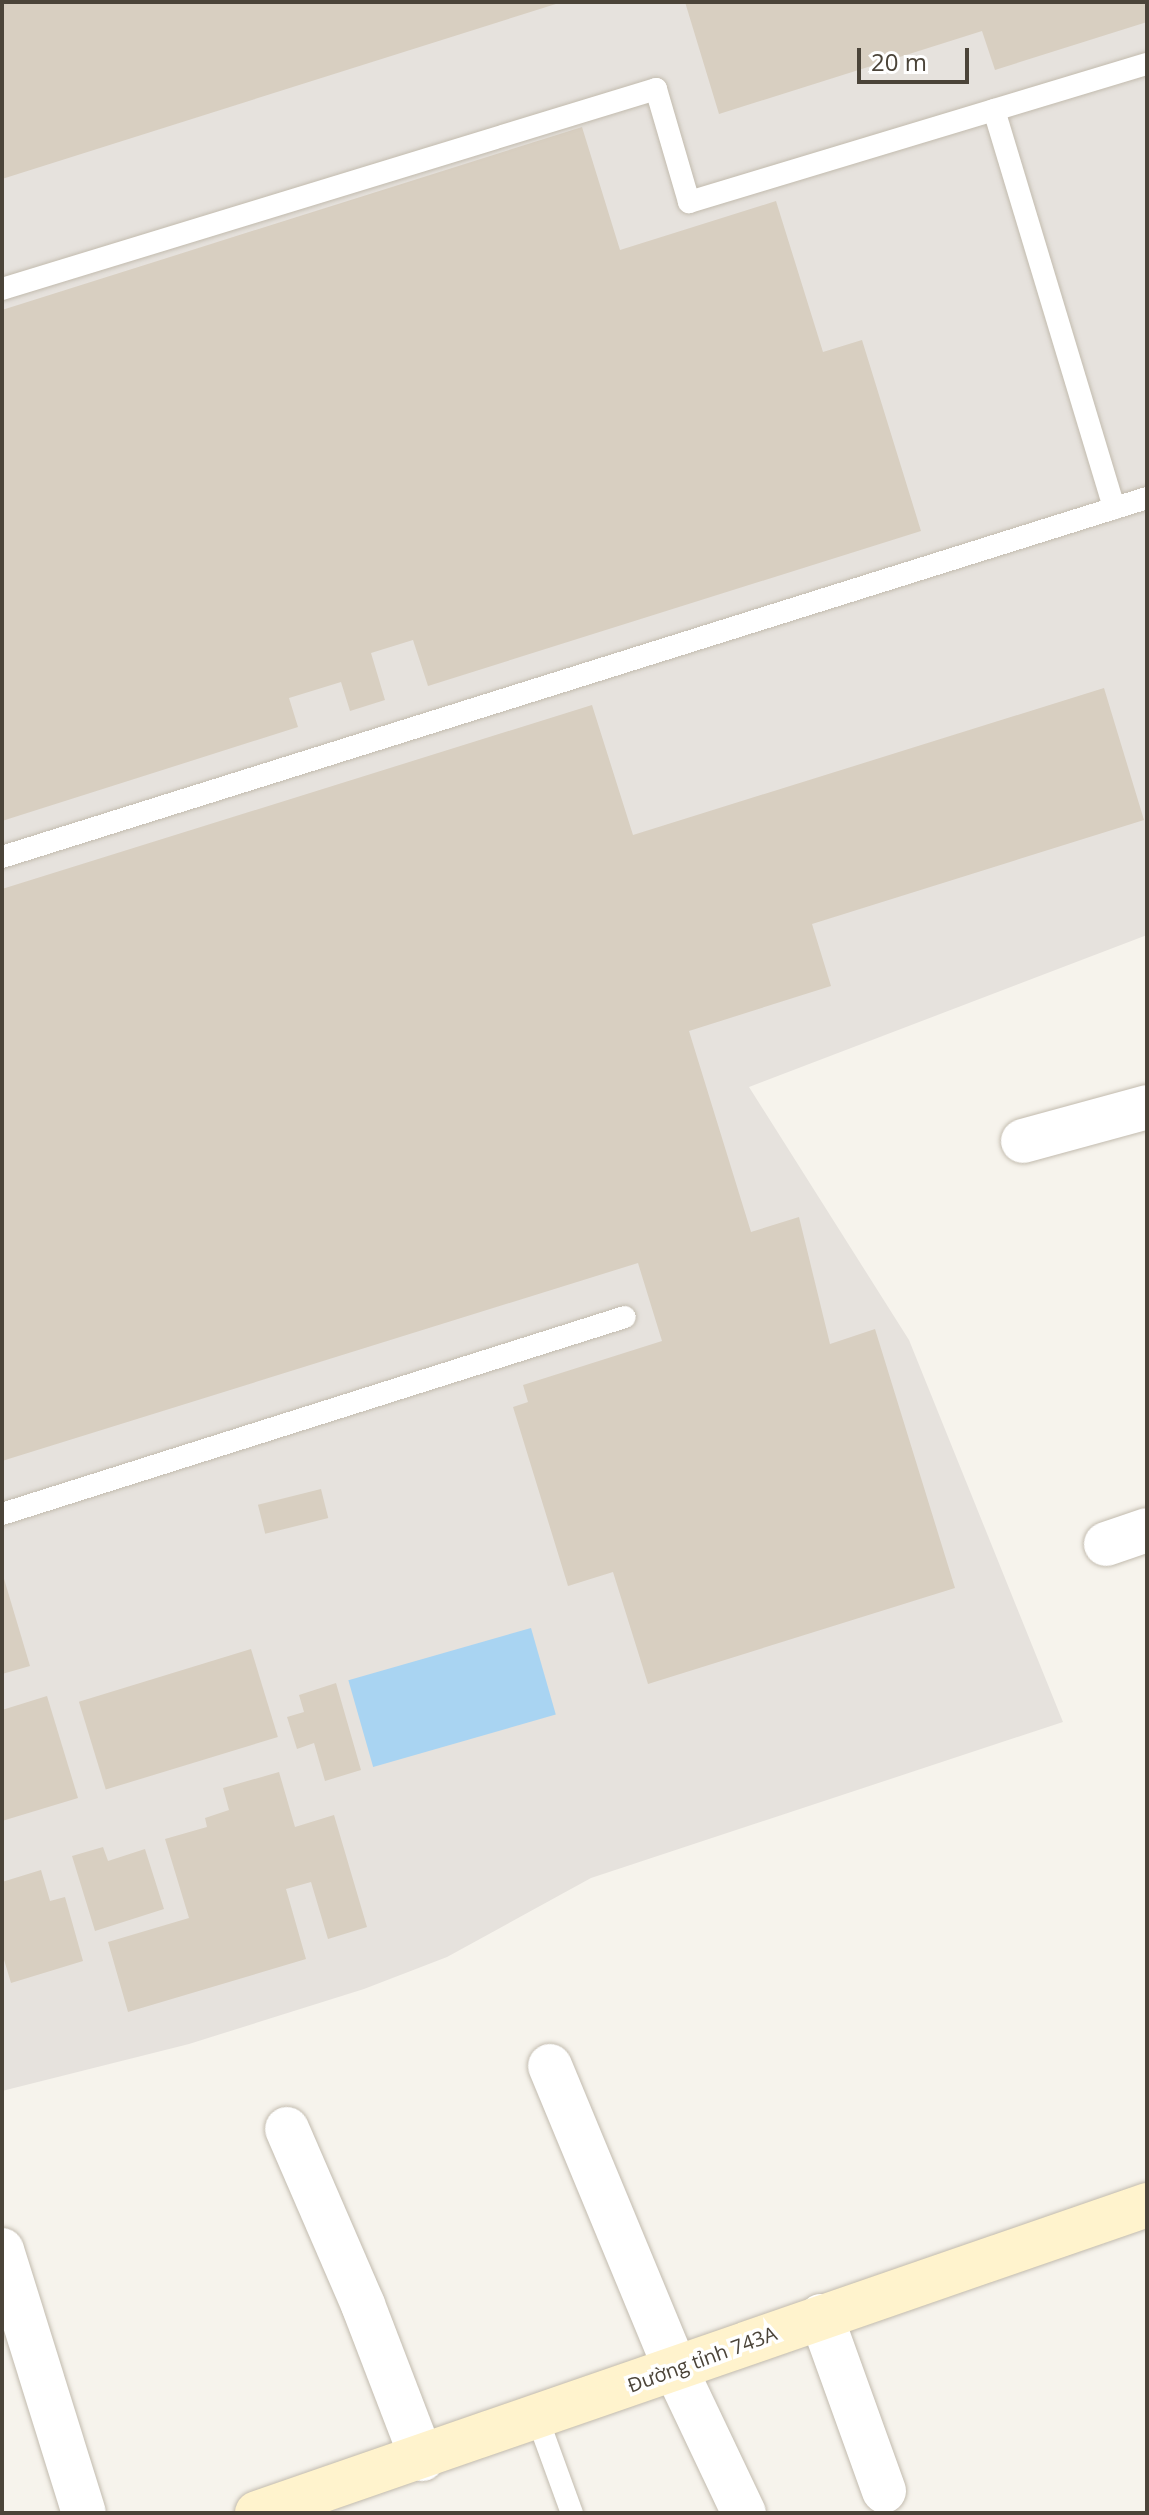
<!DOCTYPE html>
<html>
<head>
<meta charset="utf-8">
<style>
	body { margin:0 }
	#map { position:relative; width:1149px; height:2515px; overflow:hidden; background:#f6f3ec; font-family:"Open Sans",sans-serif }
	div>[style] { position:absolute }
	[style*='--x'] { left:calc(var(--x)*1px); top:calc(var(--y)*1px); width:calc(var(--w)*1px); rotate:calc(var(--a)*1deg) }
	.industrial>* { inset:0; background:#e6e2dd }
	.water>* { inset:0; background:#a9d4f2; transform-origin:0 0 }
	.building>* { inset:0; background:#d8cfc1; transform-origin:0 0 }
	.roads { filter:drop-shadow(0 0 2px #c2bbae) drop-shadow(0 0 2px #c2bbae) }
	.lane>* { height:22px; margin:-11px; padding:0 11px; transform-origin:11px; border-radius:11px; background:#fff }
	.street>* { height:44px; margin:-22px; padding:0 22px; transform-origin:22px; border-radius:22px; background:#fff }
	.secondary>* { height:44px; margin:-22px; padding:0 22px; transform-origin:22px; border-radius:22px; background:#fff3cd }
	span { translate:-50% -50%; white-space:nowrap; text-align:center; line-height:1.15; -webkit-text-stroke:7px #fff; paint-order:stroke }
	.street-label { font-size:20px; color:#4b4439 }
	.frame { position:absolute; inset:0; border:4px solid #4b4439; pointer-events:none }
	.scale { position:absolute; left:857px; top:48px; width:112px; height:36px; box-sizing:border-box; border:4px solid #4b4439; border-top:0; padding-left:10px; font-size:24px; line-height:28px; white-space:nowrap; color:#4b4439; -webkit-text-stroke:6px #fff; paint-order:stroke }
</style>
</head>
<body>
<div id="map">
	<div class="industrial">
		<i style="clip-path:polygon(2px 2px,1147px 2px,1147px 935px,749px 1087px,909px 1340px,1063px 1722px,591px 1878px,447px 1957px,364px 1989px,189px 2044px,2px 2091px)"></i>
	</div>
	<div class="water">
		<i style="left:531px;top:1628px;width:90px;height:190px;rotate:74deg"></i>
	</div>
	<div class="building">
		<i style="clip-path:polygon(2px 2px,558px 2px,559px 3px,2px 179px)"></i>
		<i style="clip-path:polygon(685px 2px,1147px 2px,1147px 22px,995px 70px,982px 31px,719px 114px)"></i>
		<i style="clip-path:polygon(582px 127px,620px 250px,776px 201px,823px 352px,862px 340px,921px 531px,428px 686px,413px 640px,371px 653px,385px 700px,350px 711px,341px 682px,289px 698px,298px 727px,2px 821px,2px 310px)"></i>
		<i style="clip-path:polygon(1104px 688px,1144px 820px,812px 924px,831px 986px,689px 1031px,751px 1232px,799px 1217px,830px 1344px,875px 1329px,955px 1588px,648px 1684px,613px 1572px,568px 1586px,513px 1407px,528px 1402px,523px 1385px,662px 1341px,638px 1263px,2px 1461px,2px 889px,592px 705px,633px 835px)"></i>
		<i style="left:321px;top:1489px;width:30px;height:65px;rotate:76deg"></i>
		<i style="clip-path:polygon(2px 1572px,30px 1666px,2px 1674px)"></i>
		<i style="left:251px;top:1649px;width:92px;height:180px;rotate:73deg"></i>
		<i style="clip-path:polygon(336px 1683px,361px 1770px,325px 1781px,314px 1743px,297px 1749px,287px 1717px,304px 1712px,299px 1695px)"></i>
		<i style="clip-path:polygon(47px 1696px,78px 1798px,2px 1821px,2px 1710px)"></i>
		<i style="clip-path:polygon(279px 1772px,295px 1827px,334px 1815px,367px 1927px,328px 1939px,311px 1882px,286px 1889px,306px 1959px,128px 2012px,108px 1942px,189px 1918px,165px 1839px,207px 1827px,205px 1818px,229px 1810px,223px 1788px)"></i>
		<i style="clip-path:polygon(103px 1847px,108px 1861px,145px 1849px,164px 1909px,95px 1931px,72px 1856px)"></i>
		<i style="clip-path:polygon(41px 1870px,50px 1901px,65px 1897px,83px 1961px,11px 1983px,2px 1953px,2px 1882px)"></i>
	</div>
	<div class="roads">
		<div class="lane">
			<i style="--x:994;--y:110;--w:416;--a:73.2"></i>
			<i style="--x:2;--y:289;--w:684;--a:-17"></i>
			<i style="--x:656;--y:89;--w:118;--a:73.7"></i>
			<i style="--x:689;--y:202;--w:478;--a:-16.8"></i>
			<i style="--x:2;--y:857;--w:1200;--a:-17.41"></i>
			<i style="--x:2;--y:1514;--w:653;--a:-17.55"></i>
			<i style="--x:537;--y:2417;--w:102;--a:70"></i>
		</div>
		<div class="street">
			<i style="--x:1023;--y:1141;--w:129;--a:-15.3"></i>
			<i style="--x:1106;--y:1544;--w:43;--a:-18.9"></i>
			<i style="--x:550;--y:2066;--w:327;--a:67.5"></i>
			<i style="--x:675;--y:2368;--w:161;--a:64.6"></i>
			<i style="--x:287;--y:2129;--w:192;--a:66.6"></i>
			<i style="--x:363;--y:2305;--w:165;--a:69"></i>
			<i style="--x:2;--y:2250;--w:275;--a:72.7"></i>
			<i style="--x:821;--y:2316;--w:186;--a:70.2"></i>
		</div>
		<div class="secondary">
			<i style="--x:257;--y:2513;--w:942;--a:-19.09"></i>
		</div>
	</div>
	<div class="street-label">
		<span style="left:702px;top:2359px;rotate:-20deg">Đường tỉnh 743A</span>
	</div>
	<div class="frame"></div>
	<div class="scale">20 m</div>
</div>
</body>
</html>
